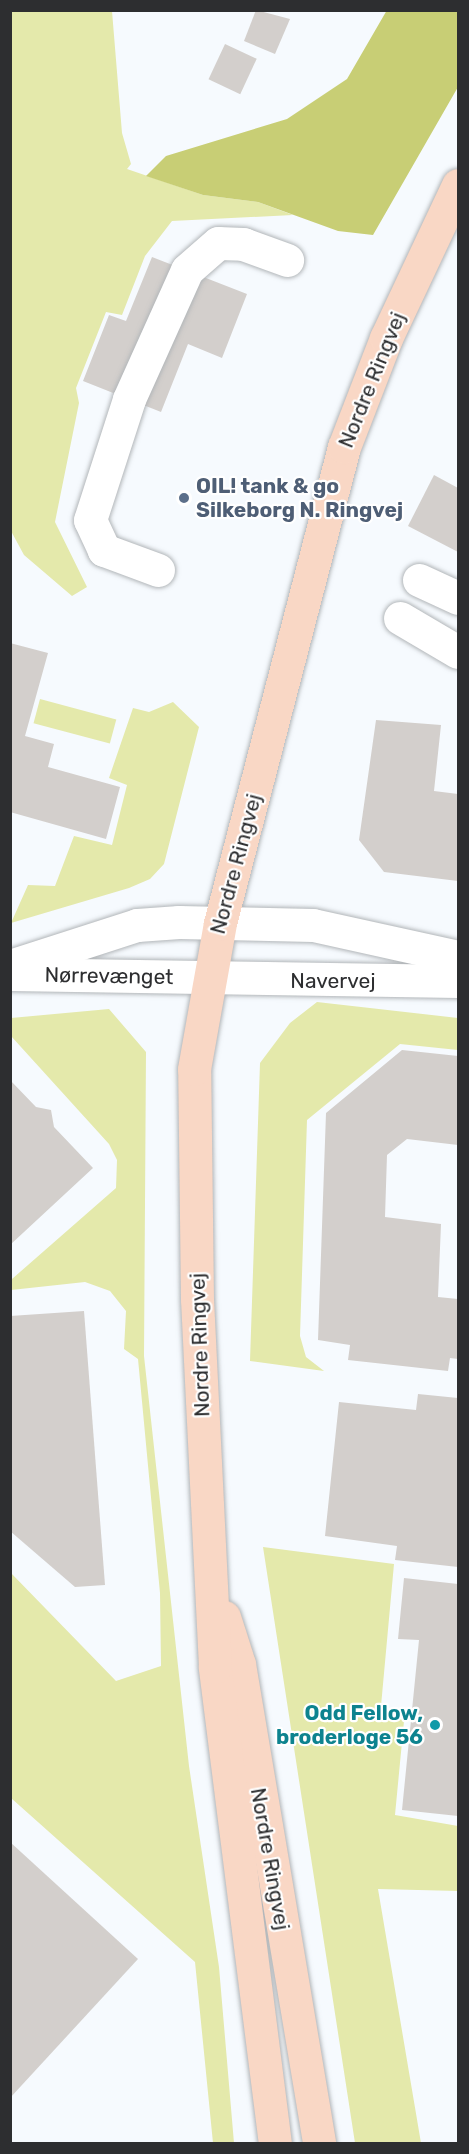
<!DOCTYPE html>
<html>
<head>
<meta charset="utf-8">
<style>
	body { margin:0 }
	#map { position:relative; width:469px; height:2154px; overflow:hidden; background:#f6fafe; font-family:Rubik,sans-serif }
	div>[style] { position:absolute }
	[style*='--x'] { left:calc(var(--x)*1px); top:calc(var(--y)*1px); width:calc(var(--w)*1px); rotate:calc(var(--a)*1deg) }
	.green>* { inset:0; background:#e4e9ab; transform-origin:0 0 }
	.forest>* { inset:0; background:#c8ce75 }
	.building>* { inset:0; background:#d3cfcc; transform-origin:0 0 }
	.roads { filter:drop-shadow(0 0 2px #b2b6b9) drop-shadow(0 0 2px #b2b6b9) }
	.minor>* { height:33px; margin:-16.5px; padding:0 16.5px; transform-origin:16.5px; border-radius:16.5px; background:#fff }
	.major>* { height:33px; margin:-16.5px; padding:0 16.5px; transform-origin:16.5px; border-radius:16.5px; background:#f9d7c5 }
	.dots>* { width:16px; height:16px; translate:-50% -50%; box-sizing:border-box; border:3px solid #fff; border-radius:50% }
	span { translate:-50% -50%; white-space:nowrap; text-align:center; line-height:1.15; -webkit-text-stroke:4.5px #fff; paint-order:stroke }
	.street-label { font-size:21px; color:#2d2e30 }
	.service-label { font-size:21px; color:#4e5e75; font-weight:700 }
	.left { translate:0 -50%; text-align:left }
	.culture-label { font-size:21px; color:#0d838f; font-weight:700 }
	.right { translate:-100% -50%; text-align:right }
	.frame { position:absolute; inset:0; border:12px solid #2d2e30; pointer-events:none }
</style>
</head>
<body>
<div id="map">
	<div class="green">
		<i style="clip-path:polygon(11px 11px,112px 11px,122px 133px,131px 164px,127px 169px,203px 195px,258px 202px,293px 215px,172px 221px,145px 256px,122px 315px,106px 312px,76px 388px,79px 403px,55px 522px,87px 587px,72px 596px,24px 555px,11px 531px)"></i>
		<i style="left:40px;top:699px;width:79px;height:25px;rotate:15deg"></i>
		<i style="clip-path:polygon(173px 702px,199px 727px,164px 864px,150px 879px,129px 888px,11px 923px,28px 885px,55px 886px,74px 836px,112px 845px,127px 785px,109px 778px,133px 708px,149px 712px)"></i>
		<i style="clip-path:polygon(317px 1002px,458px 1018px,458px 1050px,400px 1044px,307px 1120px,300px 1336px,306px 1357px,324px 1371px,250px 1361px,260px 1063px,290px 1023px)"></i>
		<i style="clip-path:polygon(109px 1009px,146px 1052px,144px 1356px,189px 1766px,219px 1967px,234px 2143px,213px 2143px,195px 1962px,11px 1798px,11px 1573px,116px 1681px,161px 1666px,160px 1593px,138px 1359px,124px 1349px,126px 1311px,110px 1291px,85px 1282px,11px 1290px,12px 1279px,116px 1188px,117px 1160px,109px 1144px,11px 1036px,11px 1018px)"></i>
		<i style="clip-path:polygon(263px 1547px,394px 1564px,381px 1706px,404px 1721px,395px 1815px,458px 1826px,458px 1891px,378px 1889px,421px 2143px,355px 2143px)"></i>
	</div>
	<div class="forest">
		<i style="clip-path:polygon(387px 10px,458px 11px,458px 87px,373px 235px,338px 231px,258px 202px,203px 195px,146px 176px,166px 156px,287px 119px,347px 79px)"></i>
	</div>
	<div class="building">
		<i style="clip-path:polygon(256px 10px,290px 19px,275px 54px,244px 41px)"></i>
		<i style="left:225px;top:44px;width:35px;height:39px;rotate:25deg"></i>
		<i style="clip-path:polygon(152px 257px,247px 294px,222px 358px,188px 344px,161px 412px,83px 381px,109px 315px,126px 321px)"></i>
		<i style="clip-path:polygon(434px 475px,458px 488px,458px 552px,408px 526px)"></i>
		<i style="clip-path:polygon(10px 643px,48px 653px,25px 736px,54px 744px,48px 767px,120px 787px,106px 839px,10px 812px)"></i>
		<i style="clip-path:polygon(376px 720px,441px 725px,434px 791px,458px 794px,458px 881px,384px 872px,359px 840px)"></i>
		<i style="clip-path:polygon(402px 1050px,458px 1056px,458px 1145px,407px 1139px,387px 1155px,385px 1217px,441px 1224px,438px 1297px,458px 1299px,458px 1359px,450px 1358px,448px 1371px,348px 1360px,350px 1345px,318px 1340px,326px 1113px)"></i>
		<i style="clip-path:polygon(10px 1080px,36px 1107px,51px 1110px,54px 1127px,93px 1168px,10px 1245px)"></i>
		<i style="clip-path:polygon(84px 1311px,105px 1585px,75px 1587px,10px 1531px,10px 1316px)"></i>
		<i style="clip-path:polygon(418px 1394px,458px 1398px,458px 1567px,395px 1560px,397px 1546px,325px 1536px,339px 1402px,416px 1410px)"></i>
		<i style="clip-path:polygon(404px 1578px,458px 1584px,458px 1816px,402px 1810px,419px 1640px,398px 1639px)"></i>
		<i style="clip-path:polygon(10px 1842px,138px 1959px,10px 2098px)"></i>
	</div>
	<div class="roads">
		<div class="minor">
			<i style="--x:158;--y:570;--w:58;--a:-159.7"></i>
			<i style="--x:104;--y:550;--w:33;--a:-115"></i>
			<i style="--x:90;--y:520;--w:127;--a:-72.1"></i>
			<i style="--x:129;--y:399;--w:141;--a:-65.8"></i>
			<i style="--x:187;--y:270;--w:41;--a:-41.1"></i>
			<i style="--x:218;--y:243;--w:25;--a:2"></i>
			<i style="--x:243;--y:244;--w:47;--a:20"></i>
			<i style="--x:419;--y:580;--w:43;--a:24.8"></i>
			<i style="--x:400;--y:618;--w:67;--a:30.4"></i>
			<i style="--x:10;--y:966;--w:133;--a:-17.9"></i>
			<i style="--x:137;--y:925;--w:42;--a:-4.1"></i>
			<i style="--x:179;--y:922;--w:134;--a:1.3"></i>
			<i style="--x:313;--y:925;--w:148;--a:12.4"></i>
			<i style="--x:10;--y:974;--w:448;--a:0.9"></i>
		</div>
		<div class="major">
			<i style="--x:224;--y:1617;--w:49;--a:72.3"></i>
			<i style="--x:239;--y:1664;--w:487;--a:80.5"></i>
			<i style="--x:275;--y:2144;--w:481;--a:-97.2"></i>
			<i style="--x:215;--y:1667;--w:368;--a:-92.8"></i>
			<i style="--x:197;--y:1299;--w:230;--a:-90.7"></i>
			<i style="--x:194;--y:1069;--w:148;--a:-79.9"></i>
			<i style="--x:220;--y:923;--w:492;--a:-75.4"></i>
			<i style="--x:344;--y:447;--w:117;--a:-68.9"></i>
			<i style="--x:386;--y:338;--w:169;--a:-64.8"></i>
		</div>
	</div>
	<div class="dots">
		<i style="left:184px;top:498px;background:#5c6f8a"></i>
		<i style="left:435px;top:1725px;background:#0f9aa8"></i>
	</div>
	<div class="street-label">
		<span style="left:372px;top:380px;rotate:-68deg">Nordre Ringvej</span>
		<span style="left:236px;top:864px;rotate:-75deg">Nordre Ringvej</span>
		<span style="left:109px;top:976px;rotate:1deg">Nørrevænget</span>
		<span style="left:333px;top:981px">Navervej</span>
		<span style="left:200px;top:1345px;rotate:-92deg">Nordre Ringvej</span>
		<span style="left:270px;top:1859px;rotate:80deg">Nordre Ringvej</span>
	</div>
	<div class="service-label">
		<span class="left" style="left:196px;top:498px">OIL! tank &amp; go<br>Silkeborg N. Ringvej</span>
	</div>
	<div class="culture-label">
		<span class="right" style="left:423px;top:1725px">Odd Fellow,<br>broderloge 56</span>
	</div>
	<div class="frame"></div>
</div>
</body>
</html>
